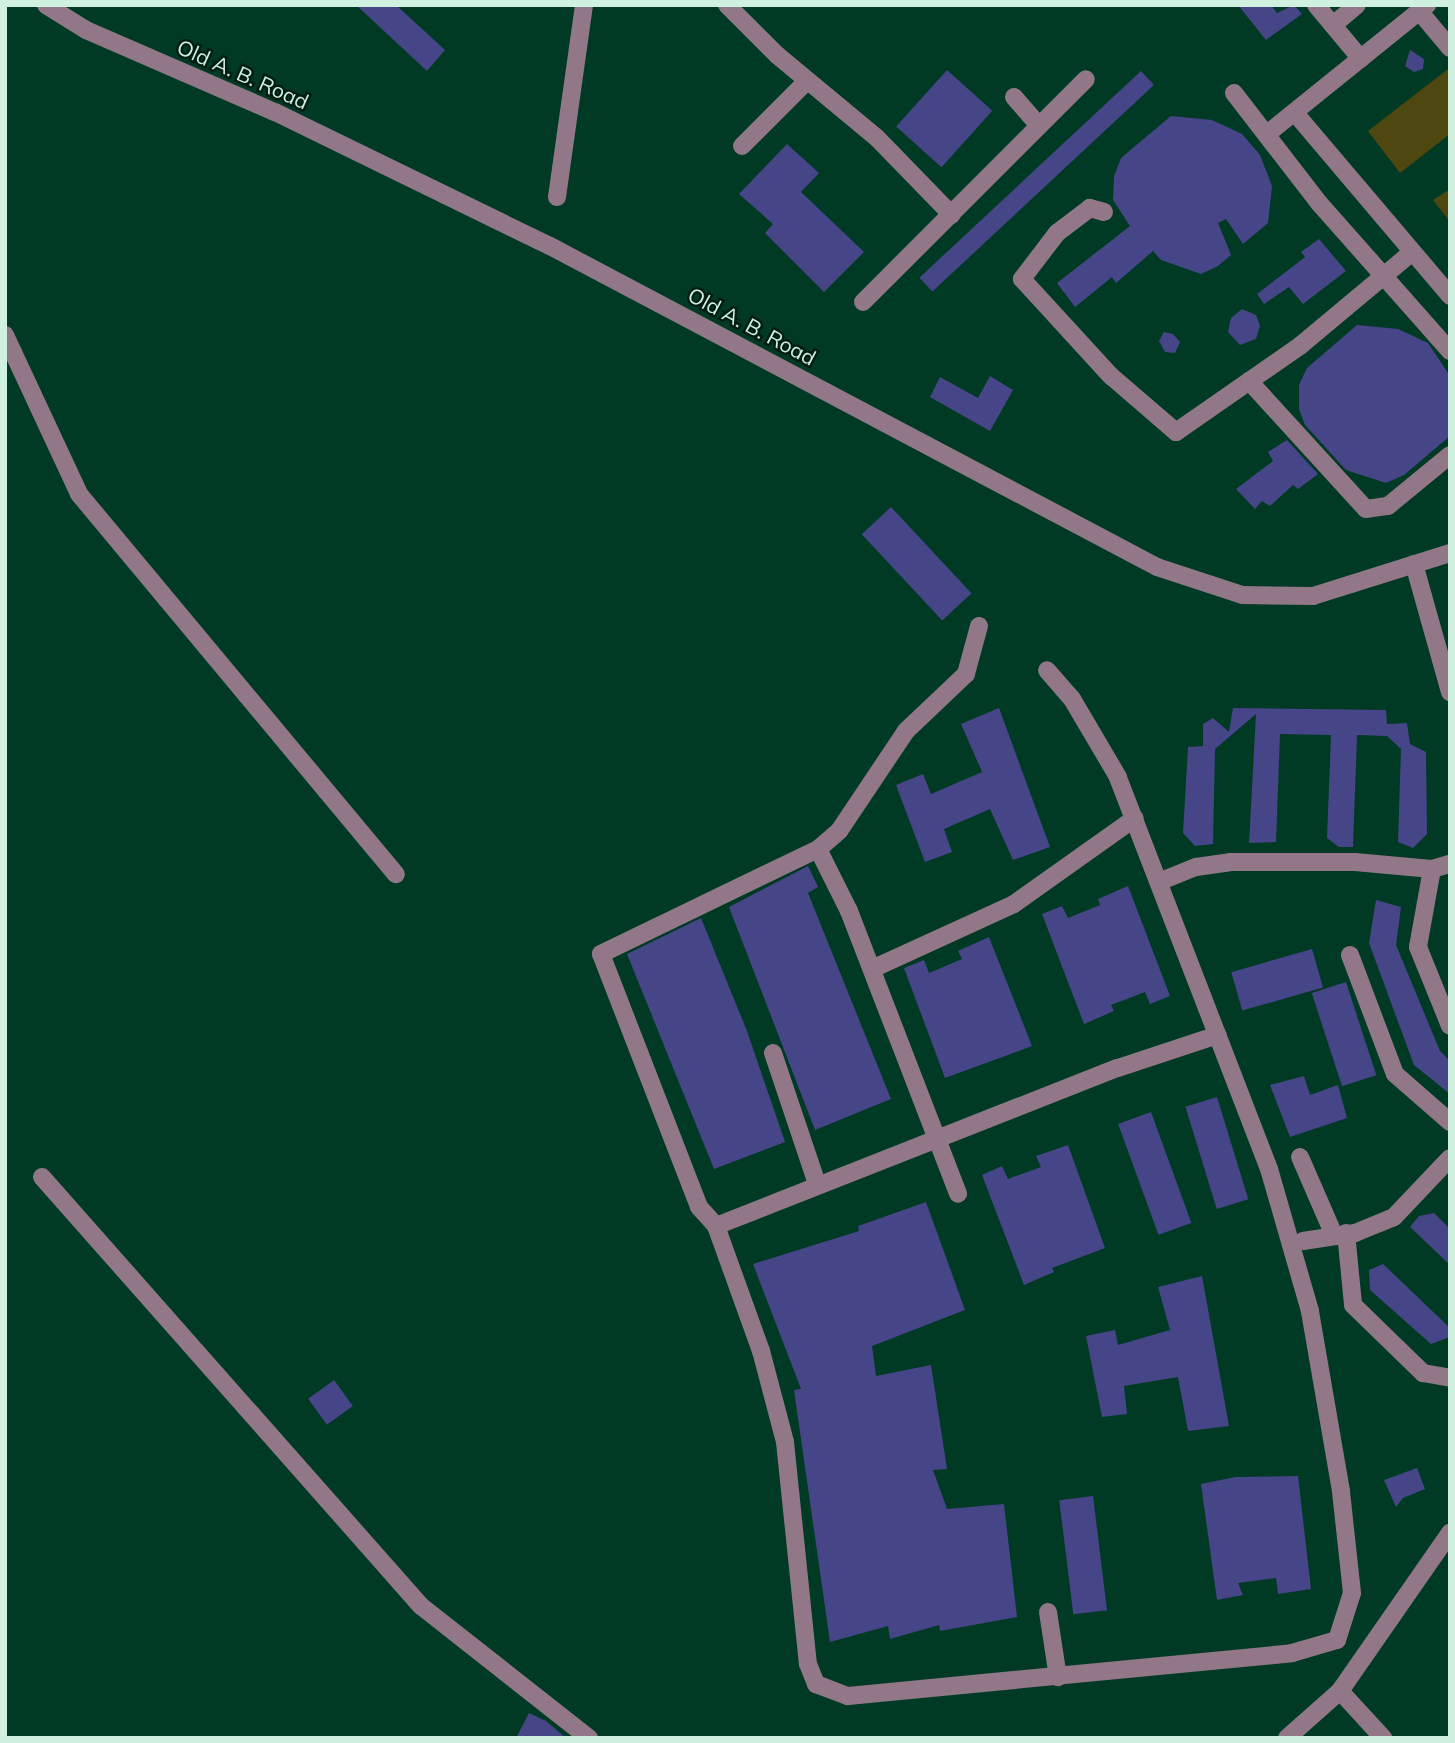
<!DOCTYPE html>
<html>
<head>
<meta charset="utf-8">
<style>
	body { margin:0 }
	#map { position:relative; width:1455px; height:1743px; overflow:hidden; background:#003a25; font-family:Mulish,sans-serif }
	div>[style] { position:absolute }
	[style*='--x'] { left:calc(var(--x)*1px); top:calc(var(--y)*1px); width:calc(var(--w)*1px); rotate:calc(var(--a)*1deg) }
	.green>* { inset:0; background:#4e4710 }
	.building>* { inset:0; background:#464587; transform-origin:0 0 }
	.minor>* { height:18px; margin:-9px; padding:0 9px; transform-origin:9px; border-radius:9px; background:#917787 }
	span { translate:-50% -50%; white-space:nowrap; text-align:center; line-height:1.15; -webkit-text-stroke:5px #021e12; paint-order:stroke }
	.street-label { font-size:21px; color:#d0f1df }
	.frame { position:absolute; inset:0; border:7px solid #d0f1df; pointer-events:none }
</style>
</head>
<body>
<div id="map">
	<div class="green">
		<i style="clip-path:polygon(1448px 69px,1450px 134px,1400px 173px,1368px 131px)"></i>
		<i style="clip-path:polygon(1450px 189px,1450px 222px,1433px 200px)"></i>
	</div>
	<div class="building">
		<i style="clip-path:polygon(356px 5px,396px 5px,445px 50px,427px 71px)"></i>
		<i style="clip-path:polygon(1238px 5px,1271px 5px,1277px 13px,1294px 5px,1302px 14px,1266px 40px)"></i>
		<i style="clip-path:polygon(1410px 50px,1424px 59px,1423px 69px,1414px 72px,1405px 66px)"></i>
		<i style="left:947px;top:70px;width:61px;height:76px;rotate:42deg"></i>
		<i style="left:1141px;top:71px;width:19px;height:303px;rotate:47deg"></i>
		<i style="clip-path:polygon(1171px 116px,1212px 120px,1242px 134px,1260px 155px,1272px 186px,1268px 223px,1243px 244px,1226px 219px,1218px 223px,1231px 255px,1218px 266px,1201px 274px,1161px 260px,1153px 251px,1116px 283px,1112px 277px,1075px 307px,1057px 283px,1130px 226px,1113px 200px,1114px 176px,1121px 158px)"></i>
		<i style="clip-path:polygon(787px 144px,819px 173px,801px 192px,864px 252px,824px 292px,765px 233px,773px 224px,739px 194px)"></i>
		<i style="clip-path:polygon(1319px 239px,1346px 271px,1303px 304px,1289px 287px,1264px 304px,1257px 294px,1305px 257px,1301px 252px)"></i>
		<i style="clip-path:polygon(1242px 309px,1256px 315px,1260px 326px,1256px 339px,1240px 345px,1228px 332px,1231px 318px)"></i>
		<i style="clip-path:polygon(1357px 325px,1398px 329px,1428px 343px,1450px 376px,1450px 436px,1404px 475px,1386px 483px,1346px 470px,1305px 425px,1299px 409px,1299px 385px,1307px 368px)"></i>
		<i style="clip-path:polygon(1164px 332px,1173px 334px,1180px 342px,1175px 353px,1165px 352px,1159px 341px)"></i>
		<i style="clip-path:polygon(990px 376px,1013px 390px,990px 431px,930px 397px,940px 377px,978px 398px)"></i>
		<i style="clip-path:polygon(1287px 440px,1318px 474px,1298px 489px,1293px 485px,1270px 506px,1262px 501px,1255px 509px,1236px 489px,1273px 461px,1268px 452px)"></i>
		<i style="left:891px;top:507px;width:118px;height:40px;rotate:47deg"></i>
		<i style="clip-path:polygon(999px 708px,1050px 847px,1013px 860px,990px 809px,944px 829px,952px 852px,925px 862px,896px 785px,923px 774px,931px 794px,982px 772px,961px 724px)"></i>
		<i style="clip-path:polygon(1233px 708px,1386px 710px,1387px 724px,1407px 723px,1410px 744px,1426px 752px,1427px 834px,1413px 848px,1398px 842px,1401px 749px,1387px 736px,1357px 735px,1353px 847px,1339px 847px,1327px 838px,1331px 735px,1280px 734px,1276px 842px,1249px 843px,1256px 714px,1215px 749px,1213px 844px,1195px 846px,1183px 833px,1188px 747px,1203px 746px,1203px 724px,1213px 718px,1229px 732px)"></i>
		<i style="clip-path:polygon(808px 866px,818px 887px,808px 893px,891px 1099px,815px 1130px,729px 907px)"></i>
		<i style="clip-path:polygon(1128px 886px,1170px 996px,1150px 1004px,1145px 992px,1111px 1005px,1114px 1011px,1084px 1024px,1042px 914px,1062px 906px,1068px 918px,1100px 905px,1098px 899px)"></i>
		<i style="clip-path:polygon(1376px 900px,1401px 907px,1396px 945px,1440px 1051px,1450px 1061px,1450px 1094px,1414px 1065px,1369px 943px)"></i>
		<i style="clip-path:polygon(701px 918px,747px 1031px,785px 1142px,714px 1169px,627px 954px)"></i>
		<i style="clip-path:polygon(989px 937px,1032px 1046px,945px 1078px,904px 968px,924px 960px,929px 973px,962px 959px,958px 951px)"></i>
		<i style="left:1312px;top:949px;width:40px;height:84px;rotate:74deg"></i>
		<i style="left:1346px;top:982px;width:98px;height:36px;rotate:72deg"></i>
		<i style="clip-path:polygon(1304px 1076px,1310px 1095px,1338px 1085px,1347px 1118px,1290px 1137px,1270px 1085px)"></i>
		<i style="left:1217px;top:1097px;width:107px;height:33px;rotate:73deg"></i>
		<i style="left:1151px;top:1112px;width:118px;height:35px;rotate:70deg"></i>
		<i style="clip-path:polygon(1068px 1145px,1105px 1248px,1052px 1268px,1054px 1272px,1024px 1285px,982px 1175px,1002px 1166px,1008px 1179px,1041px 1167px,1036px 1156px)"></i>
		<i style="clip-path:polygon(926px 1202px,965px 1310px,872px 1346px,876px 1376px,931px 1365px,947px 1469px,933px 1470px,947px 1509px,1004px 1504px,1017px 1617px,940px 1631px,939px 1625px,890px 1639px,888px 1626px,830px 1642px,794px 1390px,801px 1389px,753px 1264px,859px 1231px,858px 1226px)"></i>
		<i style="clip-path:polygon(1434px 1213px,1450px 1229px,1450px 1265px,1410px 1227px,1419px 1216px)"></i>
		<i style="clip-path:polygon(1383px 1264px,1450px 1328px,1450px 1337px,1431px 1344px,1370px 1290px,1369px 1270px)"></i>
		<i style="clip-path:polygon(1202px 1276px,1229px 1426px,1188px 1431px,1178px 1377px,1124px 1386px,1127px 1414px,1102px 1417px,1086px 1336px,1115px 1330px,1118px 1345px,1170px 1330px,1158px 1287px)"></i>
		<i style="left:334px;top:1380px;width:32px;height:32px;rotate:54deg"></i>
		<i style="clip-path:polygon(1417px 1468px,1425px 1489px,1403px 1498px,1396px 1507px,1384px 1480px)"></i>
		<i style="clip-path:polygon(1298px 1476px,1311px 1589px,1278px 1594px,1276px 1578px,1238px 1583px,1243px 1595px,1217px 1600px,1201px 1484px,1236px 1477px)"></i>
		<i style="left:1093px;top:1496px;width:115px;height:34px;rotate:83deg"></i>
		<i style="clip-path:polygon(529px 1713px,546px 1721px,566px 1738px,516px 1738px)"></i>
	</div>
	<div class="minor">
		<i style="--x:46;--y:5;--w:47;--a:32"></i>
		<i style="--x:86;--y:30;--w:206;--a:23.5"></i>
		<i style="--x:275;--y:112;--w:306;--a:26"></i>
		<i style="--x:550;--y:246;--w:687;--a:27.87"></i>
		<i style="--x:1157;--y:567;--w:89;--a:18.2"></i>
		<i style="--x:1242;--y:595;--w:71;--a:0.8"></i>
		<i style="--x:1313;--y:596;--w:144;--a:-17.4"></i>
		<i style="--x:727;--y:5;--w:71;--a:45"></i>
		<i style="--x:777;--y:55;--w:130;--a:39.7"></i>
		<i style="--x:877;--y:138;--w:107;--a:45.8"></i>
		<i style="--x:1316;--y:5;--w:70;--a:50.2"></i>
		<i style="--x:1420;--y:12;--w:47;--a:50.2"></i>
		<i style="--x:1333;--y:25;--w:31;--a:-40"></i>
		<i style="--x:1234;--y:93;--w:139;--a:52.3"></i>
		<i style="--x:1319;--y:203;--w:198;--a:48.5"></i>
		<i style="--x:1014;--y:97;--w:37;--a:49"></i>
		<i style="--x:1295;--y:113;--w:240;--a:49.7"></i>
		<i style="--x:1267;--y:134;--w:206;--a:-38.9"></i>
		<i style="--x:742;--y:146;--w:92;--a:-45"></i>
		<i style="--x:557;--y:197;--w:194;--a:-82"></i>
		<i style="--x:1104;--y:212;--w:15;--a:-164"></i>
		<i style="--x:1090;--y:208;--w:41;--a:142.9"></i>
		<i style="--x:1057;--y:233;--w:58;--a:127.3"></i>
		<i style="--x:1022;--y:279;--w:132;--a:47.5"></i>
		<i style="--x:1111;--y:376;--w:86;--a:40.7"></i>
		<i style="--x:1176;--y:432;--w:152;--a:-34.8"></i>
		<i style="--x:1301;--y:345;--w:143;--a:-39.9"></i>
		<i style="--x:863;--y:302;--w:315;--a:-45"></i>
		<i style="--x:5;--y:335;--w:175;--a:65"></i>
		<i style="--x:79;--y:494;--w:495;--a:50.2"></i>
		<i style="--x:1249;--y:381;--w:173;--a:47.6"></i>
		<i style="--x:1366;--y:509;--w:22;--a:-8"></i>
		<i style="--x:1388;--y:506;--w:80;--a:-39.4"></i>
		<i style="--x:1414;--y:564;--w:133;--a:74.3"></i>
		<i style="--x:979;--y:626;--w:50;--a:105.2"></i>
		<i style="--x:966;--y:674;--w:83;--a:136.5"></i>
		<i style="--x:906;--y:731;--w:120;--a:123.8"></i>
		<i style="--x:839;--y:831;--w:28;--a:139"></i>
		<i style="--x:818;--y:849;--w:241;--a:154.2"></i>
		<i style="--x:601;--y:954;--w:271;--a:68.8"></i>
		<i style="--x:699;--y:1207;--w:25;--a:48"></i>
		<i style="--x:716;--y:1226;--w:133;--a:70.2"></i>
		<i style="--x:761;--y:1351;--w:94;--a:75.2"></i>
		<i style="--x:785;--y:1442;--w:223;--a:84.1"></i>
		<i style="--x:808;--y:1664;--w:22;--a:68"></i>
		<i style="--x:816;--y:1684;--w:34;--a:21"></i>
		<i style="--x:848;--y:1696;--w:446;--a:-5.5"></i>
		<i style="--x:1292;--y:1653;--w:47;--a:-16.1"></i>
		<i style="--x:1337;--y:1640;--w:49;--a:-72.3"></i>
		<i style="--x:1352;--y:1593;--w:103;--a:-96.2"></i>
		<i style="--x:1341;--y:1491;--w:183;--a:-99.8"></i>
		<i style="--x:1310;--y:1311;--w:148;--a:-106.1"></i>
		<i style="--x:1269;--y:1169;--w:420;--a:-111.1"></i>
		<i style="--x:1118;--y:777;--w:91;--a:-120.5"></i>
		<i style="--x:1072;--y:699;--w:38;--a:-131"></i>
		<i style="--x:818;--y:849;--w:69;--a:63.4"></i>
		<i style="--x:849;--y:911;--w:303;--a:68.9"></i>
		<i style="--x:1432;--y:869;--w:79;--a:100.2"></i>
		<i style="--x:1418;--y:947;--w:85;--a:67.9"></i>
		<i style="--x:1161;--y:881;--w:38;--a:-22"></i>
		<i style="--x:1196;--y:867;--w:34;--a:-8"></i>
		<i style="--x:1230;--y:862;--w:125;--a:0"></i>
		<i style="--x:1355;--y:862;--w:77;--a:5.2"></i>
		<i style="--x:1432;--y:869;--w:19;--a:-16"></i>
		<i style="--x:1350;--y:955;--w:127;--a:69.3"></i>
		<i style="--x:1395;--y:1074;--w:73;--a:41.1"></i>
		<i style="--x:872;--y:969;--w:156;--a:-24.6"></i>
		<i style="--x:1014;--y:904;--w:148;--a:-35.4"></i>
		<i style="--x:773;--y:1053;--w:138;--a:71.4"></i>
		<i style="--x:1300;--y:1157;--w:83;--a:66.5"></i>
		<i style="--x:42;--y:1177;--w:572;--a:48.54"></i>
		<i style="--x:421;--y:1606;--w:214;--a:38.2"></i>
		<i style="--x:716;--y:1226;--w:432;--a:-21.5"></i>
		<i style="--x:1118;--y:1068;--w:105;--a:-18.3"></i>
		<i style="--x:1346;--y:1233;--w:72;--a:84.4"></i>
		<i style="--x:1353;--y:1305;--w:98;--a:44.2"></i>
		<i style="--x:1423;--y:1373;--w:27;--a:10"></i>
		<i style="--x:1303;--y:1241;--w:53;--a:-8.7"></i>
		<i style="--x:1355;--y:1233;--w:42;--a:-22.3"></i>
		<i style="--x:1394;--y:1217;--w:81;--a:-46.5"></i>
		<i style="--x:1048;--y:1612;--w:66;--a:81.3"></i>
		<i style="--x:1340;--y:1691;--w:64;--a:47.5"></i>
		<i style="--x:1287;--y:1738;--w:71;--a:-41.6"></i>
		<i style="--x:1340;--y:1691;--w:193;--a:-55.2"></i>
	</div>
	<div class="street-label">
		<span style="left:243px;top:74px;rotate:24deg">Old A. B. Road</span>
		<span style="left:752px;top:326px;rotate:28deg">Old A. B. Road</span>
	</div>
	<div class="frame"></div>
</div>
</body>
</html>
